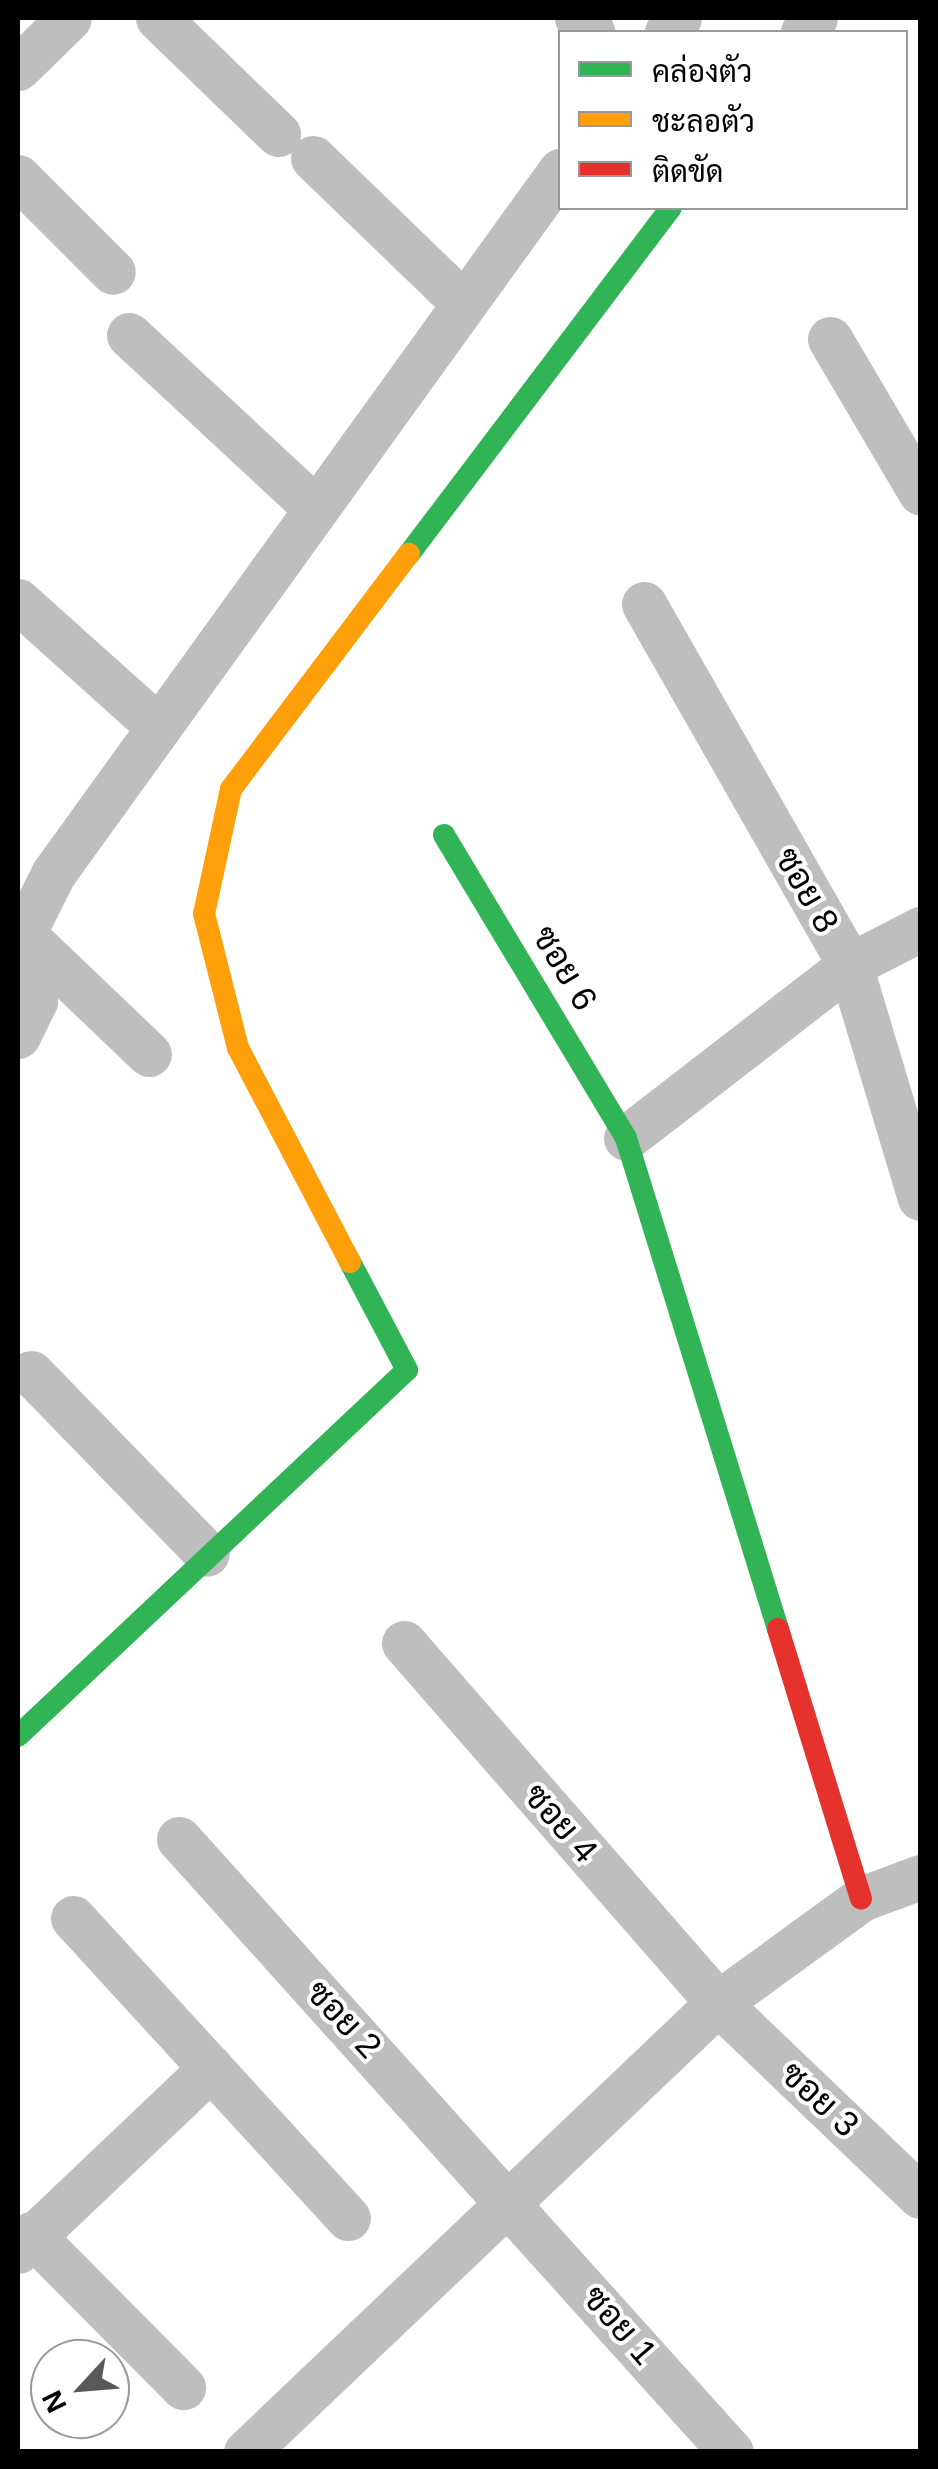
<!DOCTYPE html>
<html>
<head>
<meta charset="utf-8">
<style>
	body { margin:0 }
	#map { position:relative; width:938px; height:2469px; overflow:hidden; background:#fff; font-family:Helvetica,Sarabun,sans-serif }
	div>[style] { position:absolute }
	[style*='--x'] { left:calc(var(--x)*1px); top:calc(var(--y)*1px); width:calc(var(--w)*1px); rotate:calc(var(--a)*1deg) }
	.street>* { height:45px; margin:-22.5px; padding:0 22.5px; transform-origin:22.5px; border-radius:22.5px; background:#bebebe }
	.fast>* { height:22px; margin:-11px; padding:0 11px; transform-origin:11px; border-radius:11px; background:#30b455 }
	.slow>* { height:22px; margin:-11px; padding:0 11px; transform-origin:11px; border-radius:11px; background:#ff9f0a }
	.jam>* { height:22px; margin:-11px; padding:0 11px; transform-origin:11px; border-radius:11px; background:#e5322d }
	span { translate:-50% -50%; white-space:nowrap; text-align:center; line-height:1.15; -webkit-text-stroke:8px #fff; paint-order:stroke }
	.street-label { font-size:35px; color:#000 }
	.frame { position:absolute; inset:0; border:20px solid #000; pointer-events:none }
	.legend { position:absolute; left:558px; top:30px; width:350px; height:180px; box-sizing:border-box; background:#fff; border:2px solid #999; margin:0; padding:12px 18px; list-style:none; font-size:30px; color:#000 }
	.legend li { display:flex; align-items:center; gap:20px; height:50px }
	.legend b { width:50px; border:2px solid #999 }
	.north { position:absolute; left:30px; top:2339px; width:100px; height:100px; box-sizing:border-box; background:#fff; border:2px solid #999; border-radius:50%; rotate:244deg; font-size:28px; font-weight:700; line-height:40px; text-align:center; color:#000 }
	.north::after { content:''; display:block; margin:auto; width:35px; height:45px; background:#595959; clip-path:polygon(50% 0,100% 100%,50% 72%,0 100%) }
</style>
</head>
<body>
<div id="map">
	<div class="street">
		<i style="--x:158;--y:18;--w:167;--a:44"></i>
		<i style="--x:577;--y:18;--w:21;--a:43"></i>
		<i style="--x:667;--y:32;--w:18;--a:-49"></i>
		<i style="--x:803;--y:32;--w:18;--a:-49"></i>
		<i style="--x:18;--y:68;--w:71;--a:-44.4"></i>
		<i style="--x:313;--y:158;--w:206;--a:44"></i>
		<i style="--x:18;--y:177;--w:134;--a:45"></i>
		<i style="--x:129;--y:335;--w:253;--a:42.9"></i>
		<i style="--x:830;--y:339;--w:178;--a:59.5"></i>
		<i style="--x:18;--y:601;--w:186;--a:41.9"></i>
		<i style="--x:644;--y:604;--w:416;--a:60.3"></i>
		<i style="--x:850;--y:965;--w:243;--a:73.3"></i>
		<i style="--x:18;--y:929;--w:181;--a:43.7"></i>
		<i style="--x:18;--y:1036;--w:39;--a:-64"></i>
		<i style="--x:35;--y:1001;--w:68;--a:-100.2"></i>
		<i style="--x:23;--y:934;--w:67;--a:-63.4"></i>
		<i style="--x:53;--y:874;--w:867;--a:-54.2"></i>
		<i style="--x:626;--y:1138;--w:283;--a:-37.7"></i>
		<i style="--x:850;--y:965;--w:79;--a:-27.2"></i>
		<i style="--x:31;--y:1373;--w:252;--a:45.8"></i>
		<i style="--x:404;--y:1643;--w:478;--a:48.9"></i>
		<i style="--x:718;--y:2003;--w:279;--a:43.7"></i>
		<i style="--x:179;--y:1839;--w:825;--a:48"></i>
		<i style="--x:73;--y:1918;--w:407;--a:47.5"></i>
		<i style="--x:31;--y:2234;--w:216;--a:45.2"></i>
		<i style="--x:18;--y:2251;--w:266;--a:-43.5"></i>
		<i style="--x:246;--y:2452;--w:651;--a:-43.57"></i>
		<i style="--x:718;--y:2003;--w:177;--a:-36"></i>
		<i style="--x:861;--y:1899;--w:63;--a:-20.4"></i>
	</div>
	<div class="fast">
		<i style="--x:409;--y:554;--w:434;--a:-52.9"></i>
		<i style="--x:444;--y:835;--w:353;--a:59"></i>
		<i style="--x:626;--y:1138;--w:514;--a:72.8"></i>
		<i style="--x:18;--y:1736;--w:534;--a:-43.26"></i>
		<i style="--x:407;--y:1370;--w:122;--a:-117.8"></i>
	</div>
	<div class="slow">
		<i style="--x:350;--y:1262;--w:242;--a:-117.6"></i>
		<i style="--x:238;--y:1048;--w:138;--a:-104.2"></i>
		<i style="--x:204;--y:914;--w:128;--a:-77.8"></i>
		<i style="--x:231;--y:789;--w:295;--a:-52.9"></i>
	</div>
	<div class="jam">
		<i style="--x:778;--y:1629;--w:282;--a:72.9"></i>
	</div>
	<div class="street-label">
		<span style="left:807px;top:890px;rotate:60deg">ซอย 8</span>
		<span style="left:565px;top:968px;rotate:59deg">ซอย 6</span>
		<span style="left:561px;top:1823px;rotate:49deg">ซอย 4</span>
		<span style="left:344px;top:2019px;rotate:47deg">ซอย 2</span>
		<span style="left:820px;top:2099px;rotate:43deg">ซอย 3</span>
		<span style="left:620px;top:2325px;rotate:49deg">ซอย 1</span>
	</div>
	<div class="frame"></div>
	<ul class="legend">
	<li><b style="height:12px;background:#30b455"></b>คล่องตัว</li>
	<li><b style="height:12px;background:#ff9f0a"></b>ชะลอตัว</li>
	<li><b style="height:12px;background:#e5322d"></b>ติดขัด</li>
	</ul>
	<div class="north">N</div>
</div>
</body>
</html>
